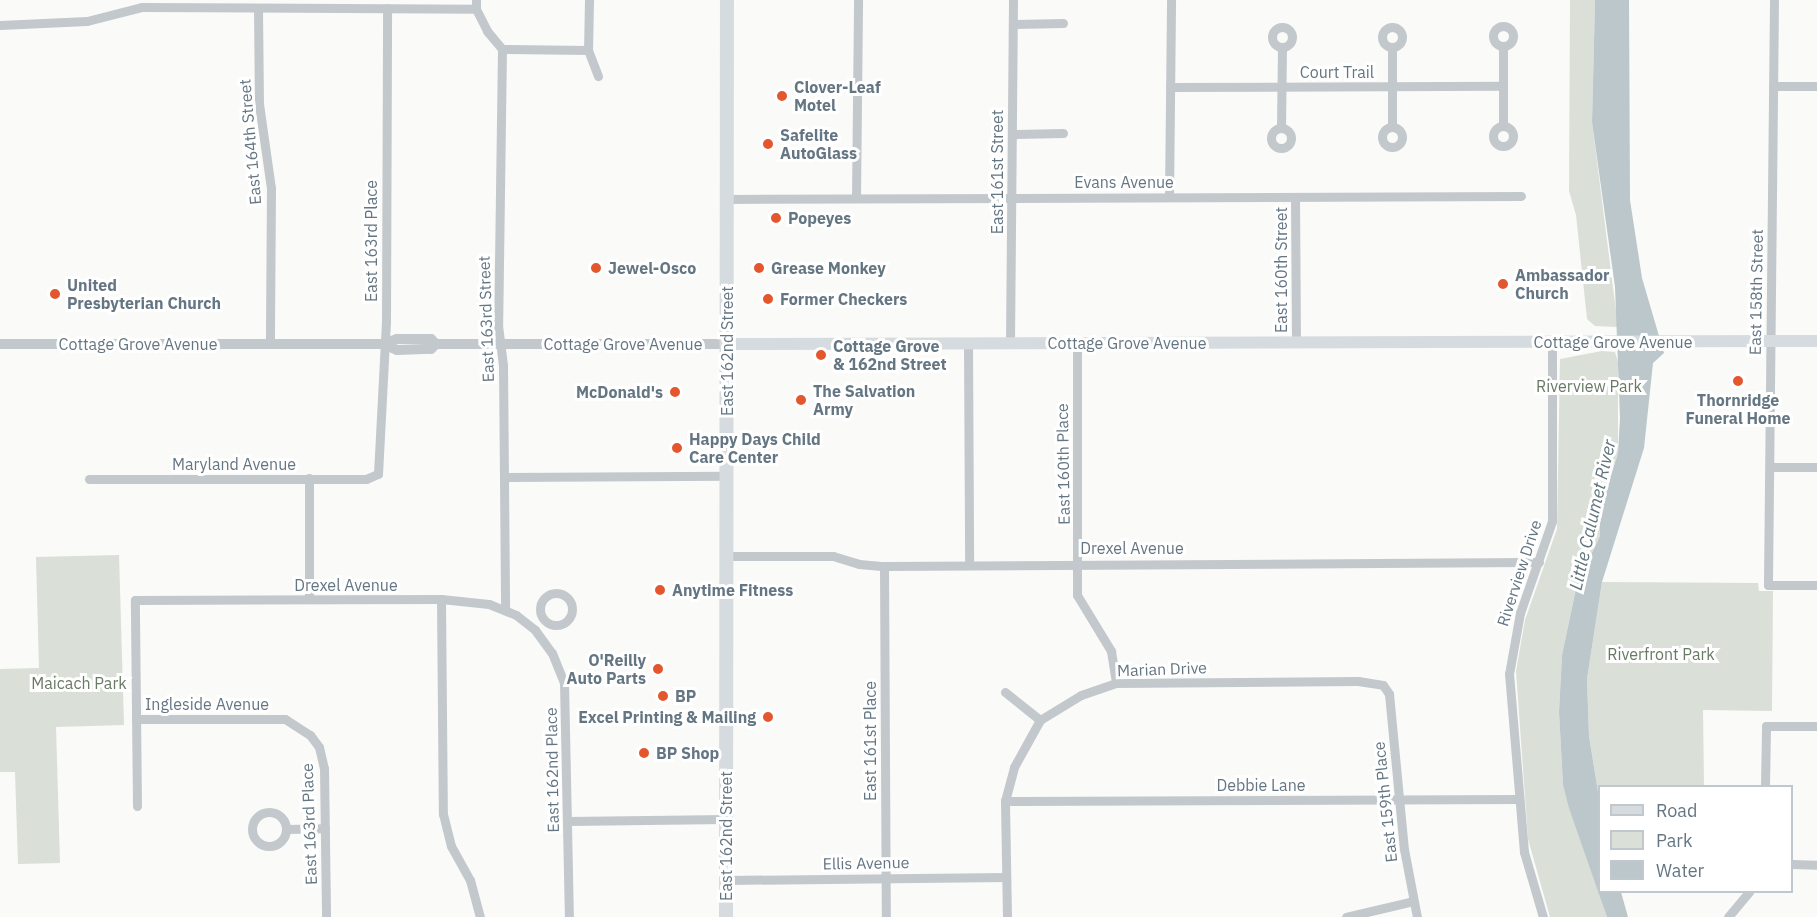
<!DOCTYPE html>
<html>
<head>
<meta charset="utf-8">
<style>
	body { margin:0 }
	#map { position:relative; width:1817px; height:917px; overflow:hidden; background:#fafaf8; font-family:"IBM Plex Sans",sans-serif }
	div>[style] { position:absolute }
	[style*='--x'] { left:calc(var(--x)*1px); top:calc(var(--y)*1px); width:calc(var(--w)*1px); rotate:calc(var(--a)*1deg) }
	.green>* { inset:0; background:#dadfd7 }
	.water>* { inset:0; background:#bbc7cb }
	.minor>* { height:9px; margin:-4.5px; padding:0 4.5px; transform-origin:4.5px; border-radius:4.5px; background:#c3c8cc }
	.minor>.ring { margin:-4.5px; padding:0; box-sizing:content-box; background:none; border:9px solid #c3c8cc; border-radius:50% }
	.tertiary>* { height:10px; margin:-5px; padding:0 5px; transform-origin:5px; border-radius:5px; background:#c3c8cc }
	.secondary>* { height:12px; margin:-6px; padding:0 6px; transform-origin:6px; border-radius:6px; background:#d6dbdf }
	.primary>* { height:14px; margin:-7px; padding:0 7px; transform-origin:7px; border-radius:7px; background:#d6dbdf }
	.dots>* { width:16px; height:16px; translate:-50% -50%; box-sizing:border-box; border:3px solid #fff; border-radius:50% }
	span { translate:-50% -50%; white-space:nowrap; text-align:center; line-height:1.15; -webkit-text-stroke:6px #fff; paint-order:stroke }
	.street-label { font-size:16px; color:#657683 }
	.poi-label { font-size:16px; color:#657683; font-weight:700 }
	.left { translate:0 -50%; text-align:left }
	.right { translate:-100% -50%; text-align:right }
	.park-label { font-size:16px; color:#687a64 }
	.water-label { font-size:18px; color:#60757c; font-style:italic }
	.legend { position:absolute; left:1598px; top:785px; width:195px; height:108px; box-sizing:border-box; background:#fff; border:2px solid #c1c8cd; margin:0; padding:8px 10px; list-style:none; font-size:18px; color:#657683 }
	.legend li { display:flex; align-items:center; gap:12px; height:30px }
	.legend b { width:30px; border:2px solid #c1c8cd }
</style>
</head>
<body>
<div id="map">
	<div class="green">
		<i style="clip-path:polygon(1570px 0,1595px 0,1592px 122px,1618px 327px,1595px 326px,1587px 319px,1576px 215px,1569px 191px)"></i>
		<i style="clip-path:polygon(1602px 351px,1615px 352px,1618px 362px,1618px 453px,1602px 497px,1600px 536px,1577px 584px,1562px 655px,1559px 712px,1563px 785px,1607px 917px,1550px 917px,1528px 839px,1516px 671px,1525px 620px,1557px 529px,1560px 359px)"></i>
		<i style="clip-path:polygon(119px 555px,124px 725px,56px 727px,60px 863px,18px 864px,15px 772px,0 772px,0 669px,39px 668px,36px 557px)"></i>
		<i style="clip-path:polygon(1602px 582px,1758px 583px,1759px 591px,1773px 591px,1772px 711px,1703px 710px,1704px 786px,1600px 786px,1599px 798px,1589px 736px,1587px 679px)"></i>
	</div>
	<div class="water">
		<i style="clip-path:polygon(1595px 0,1629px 0,1630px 200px,1642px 278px,1664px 353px,1653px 363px,1644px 448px,1602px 582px,1587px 679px,1589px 736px,1599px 798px,1600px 892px,1621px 892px,1628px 917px,1607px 917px,1569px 808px,1563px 785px,1559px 712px,1562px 655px,1577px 584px,1600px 536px,1600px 510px,1618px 453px,1620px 418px,1615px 287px,1592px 122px)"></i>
	</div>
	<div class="minor">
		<i style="--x:476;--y:0;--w:9;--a:90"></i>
		<i style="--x:476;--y:9;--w:25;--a:63"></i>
		<i style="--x:487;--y:31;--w:23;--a:50"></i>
		<i style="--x:502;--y:49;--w:276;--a:90.8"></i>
		<i style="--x:498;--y:325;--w:40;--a:82.9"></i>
		<i style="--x:503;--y:365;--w:244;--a:89.5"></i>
		<i style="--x:589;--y:0;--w:50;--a:91.1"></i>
		<i style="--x:588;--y:50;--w:28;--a:69"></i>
		<i style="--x:1774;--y:0;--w:585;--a:90.59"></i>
		<i style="--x:1768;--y:585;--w:49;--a:0"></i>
		<i style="--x:258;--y:9;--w:95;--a:89.4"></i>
		<i style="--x:259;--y:104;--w:85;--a:81.9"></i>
		<i style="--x:271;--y:188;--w:156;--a:90.4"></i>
		<i style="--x:1013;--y:24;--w:50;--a:-1.1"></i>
		<i style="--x:0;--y:25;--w:87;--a:-2.6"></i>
		<i style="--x:87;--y:21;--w:57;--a:-14.3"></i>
		<i style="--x:142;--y:7;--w:334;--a:0.3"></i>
		<i class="ring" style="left:1493px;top:26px;width:11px;height:11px"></i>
		<i class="ring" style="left:1272px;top:27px;width:11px;height:11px"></i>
		<i class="ring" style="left:1382px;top:27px;width:11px;height:11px"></i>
		<i style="--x:1503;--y:46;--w:80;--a:90"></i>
		<i style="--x:502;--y:49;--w:86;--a:0.7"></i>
		<i style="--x:1773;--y:86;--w:44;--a:0"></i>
		<i style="--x:1170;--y:87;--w:333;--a:-0.2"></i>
		<i class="ring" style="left:1493px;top:126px;width:11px;height:11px"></i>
		<i class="ring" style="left:1382px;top:127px;width:11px;height:11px"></i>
		<i style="--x:1392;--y:127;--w:80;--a:-90"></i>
		<i style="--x:1281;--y:128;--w:81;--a:-89.3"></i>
		<i class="ring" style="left:1271px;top:128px;width:11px;height:11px"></i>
		<i style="--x:1012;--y:134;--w:51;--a:-1.1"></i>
		<i style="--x:1169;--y:197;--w:197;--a:-89.4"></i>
		<i style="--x:1295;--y:197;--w:146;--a:89.6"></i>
		<i style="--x:856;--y:198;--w:198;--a:-89.4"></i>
		<i style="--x:727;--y:199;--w:794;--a:-0.22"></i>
		<i style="--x:968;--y:343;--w:220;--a:89.7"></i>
		<i style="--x:1010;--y:343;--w:343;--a:-89.5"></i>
		<i style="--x:1077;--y:343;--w:252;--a:90"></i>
		<i style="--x:1077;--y:595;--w:66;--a:58.7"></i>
		<i style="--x:1111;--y:651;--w:32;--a:81"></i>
		<i style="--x:1770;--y:467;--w:47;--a:0"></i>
		<i style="--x:504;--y:477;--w:223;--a:-0.3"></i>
		<i style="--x:309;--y:478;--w:121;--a:90"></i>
		<i style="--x:89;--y:479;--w:277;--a:0"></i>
		<i style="--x:366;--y:479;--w:13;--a:-23"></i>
		<i style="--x:378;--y:474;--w:152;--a:-87"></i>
		<i style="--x:386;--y:322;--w:314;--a:-89.8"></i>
		<i style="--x:727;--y:556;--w:106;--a:0"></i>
		<i style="--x:833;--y:556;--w:27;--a:17"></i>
		<i style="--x:859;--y:564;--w:25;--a:5"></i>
		<i style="--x:884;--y:566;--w:655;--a:-0.35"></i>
		<i style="--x:884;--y:566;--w:351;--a:89.7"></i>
		<i class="ring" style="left:540px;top:593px;width:23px;height:23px"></i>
		<i style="--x:441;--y:599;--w:215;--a:89.5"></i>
		<i style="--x:443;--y:814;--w:33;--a:76"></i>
		<i style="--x:451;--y:846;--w:39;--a:61"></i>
		<i style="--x:470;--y:880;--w:38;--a:75"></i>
		<i style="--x:1005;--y:692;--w:45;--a:38.7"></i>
		<i style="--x:136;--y:719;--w:149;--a:0"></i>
		<i style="--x:285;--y:719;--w:30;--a:33"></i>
		<i style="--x:310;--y:735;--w:15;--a:53"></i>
		<i style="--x:319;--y:747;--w:22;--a:77"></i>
		<i style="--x:324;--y:768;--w:149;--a:89.2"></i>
		<i style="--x:1765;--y:786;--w:60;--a:-89"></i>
		<i style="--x:1766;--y:726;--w:51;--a:0"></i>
		<i style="--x:1005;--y:801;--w:513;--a:-0.22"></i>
		<i style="--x:137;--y:806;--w:206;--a:-90.6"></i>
		<i style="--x:135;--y:600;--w:306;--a:-0.2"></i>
		<i style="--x:441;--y:599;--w:48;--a:5.9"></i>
		<i style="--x:489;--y:604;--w:29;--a:22"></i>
		<i style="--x:516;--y:615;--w:24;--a:38"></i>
		<i style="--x:535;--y:630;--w:29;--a:54"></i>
		<i style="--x:552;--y:653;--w:31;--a:68"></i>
		<i style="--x:564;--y:682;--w:235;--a:88.8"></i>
		<i class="ring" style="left:252px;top:812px;width:25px;height:25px"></i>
		<i style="--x:568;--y:821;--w:158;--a:-0.7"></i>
		<i style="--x:286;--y:829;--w:39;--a:-1"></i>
		<i style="--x:1792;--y:864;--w:25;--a:2"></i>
		<i style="--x:726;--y:880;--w:280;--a:-0.6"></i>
		<i style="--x:1007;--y:917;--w:116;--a:-91"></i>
		<i style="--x:1005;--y:801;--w:35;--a:-75"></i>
		<i style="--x:1014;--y:767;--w:54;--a:-61"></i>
		<i style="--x:1040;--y:720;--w:48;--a:-31.4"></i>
		<i style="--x:1081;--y:695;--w:37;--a:-19"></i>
		<i style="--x:1116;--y:683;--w:242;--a:-0.5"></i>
		<i style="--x:1358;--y:681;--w:25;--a:9"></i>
		<i style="--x:1383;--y:685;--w:11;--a:56"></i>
		<i style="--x:1389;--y:694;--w:156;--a:84.5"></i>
		<i style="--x:1404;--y:849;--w:69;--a:79.2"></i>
		<i style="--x:1346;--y:917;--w:69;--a:-13.4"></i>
		<i style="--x:1543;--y:917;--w:68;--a:-106.3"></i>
		<i style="--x:1524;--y:852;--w:179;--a:-94.8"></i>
		<i style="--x:1509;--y:674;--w:62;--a:-79.8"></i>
		<i style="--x:1520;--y:613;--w:97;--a:-70.8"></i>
		<i style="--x:1552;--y:521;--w:178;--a:-90"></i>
		<i style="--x:1728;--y:917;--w:33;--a:-50"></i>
	</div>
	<div class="tertiary">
		<i style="--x:0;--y:344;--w:383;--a:0"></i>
		<i style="--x:383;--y:344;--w:15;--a:23"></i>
		<i style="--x:397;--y:350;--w:34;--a:-2"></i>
		<i style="--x:431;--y:349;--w:7;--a:-45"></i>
		<i style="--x:436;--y:344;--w:291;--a:0"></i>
		<i style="--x:383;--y:344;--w:15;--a:-20"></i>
		<i style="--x:397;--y:339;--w:34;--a:0"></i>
		<i style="--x:431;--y:339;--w:7;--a:45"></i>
	</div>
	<div class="secondary">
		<i style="--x:727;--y:344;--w:1090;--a:-0.16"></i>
	</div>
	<div class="primary">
		<i style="--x:726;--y:917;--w:917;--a:-89.94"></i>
	</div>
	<div class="dots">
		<i style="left:782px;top:96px;background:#e4572e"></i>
		<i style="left:768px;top:144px;background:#e4572e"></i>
		<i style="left:776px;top:218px;background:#e4572e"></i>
		<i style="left:596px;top:268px;background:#e4572e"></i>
		<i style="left:759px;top:268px;background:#e4572e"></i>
		<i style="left:1503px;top:284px;background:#e4572e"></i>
		<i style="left:55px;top:294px;background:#e4572e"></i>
		<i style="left:768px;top:299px;background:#e4572e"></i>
		<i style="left:821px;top:355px;background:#e4572e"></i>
		<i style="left:1738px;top:381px;background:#e4572e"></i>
		<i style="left:675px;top:392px;background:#e4572e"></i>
		<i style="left:801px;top:400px;background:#e4572e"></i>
		<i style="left:677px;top:448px;background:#e4572e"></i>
		<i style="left:660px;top:590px;background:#e4572e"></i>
		<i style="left:658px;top:669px;background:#e4572e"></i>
		<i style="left:663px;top:696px;background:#e4572e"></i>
		<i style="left:768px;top:717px;background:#e4572e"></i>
		<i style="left:644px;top:753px;background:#e4572e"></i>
	</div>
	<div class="street-label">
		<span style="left:1337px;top:72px">Court Trail</span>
		<span style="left:250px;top:142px;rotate:-95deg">East 164th Street</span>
		<span style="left:997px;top:172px;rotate:-90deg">East 161st Street</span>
		<span style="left:1124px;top:182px">Evans Avenue</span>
		<span style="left:371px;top:241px;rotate:-90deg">East 163rd Place</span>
		<span style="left:1281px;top:270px;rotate:-90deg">East 160th Street</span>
		<span style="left:1756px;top:292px;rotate:-89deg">East 158th Street</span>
		<span style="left:486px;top:319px;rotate:-92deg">East 163rd Street</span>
		<span style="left:1613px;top:342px">Cottage Grove Avenue</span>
		<span style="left:1127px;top:343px">Cottage Grove Avenue</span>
		<span style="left:138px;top:344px">Cottage Grove Avenue</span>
		<span style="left:623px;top:344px">Cottage Grove Avenue</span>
		<span style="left:727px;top:351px;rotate:-90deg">East 162nd Street</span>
		<span style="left:234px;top:464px">Maryland Avenue</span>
		<span style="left:1063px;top:464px;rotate:-91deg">East 160th Place</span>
		<span style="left:1132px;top:548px">Drexel Avenue</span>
		<span style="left:1519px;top:573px;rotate:-72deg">Riverview Drive</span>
		<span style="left:346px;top:585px">Drexel Avenue</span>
		<span style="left:1162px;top:669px;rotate:-2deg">Marian Drive</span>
		<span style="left:207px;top:704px">Ingleside Avenue</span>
		<span style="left:870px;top:741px;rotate:-90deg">East 161st Place</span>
		<span style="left:552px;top:770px;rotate:-91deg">East 162nd Place</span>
		<span style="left:1261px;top:785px">Debbie Lane</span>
		<span style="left:1385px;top:802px;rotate:-96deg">East 159th Place</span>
		<span style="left:309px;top:824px;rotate:-92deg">East 163rd Place</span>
		<span style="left:726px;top:836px;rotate:-90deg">East 162nd Street</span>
		<span style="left:866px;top:863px;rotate:-1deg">Ellis Avenue</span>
	</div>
	<div class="poi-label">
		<span class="left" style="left:794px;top:96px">Clover-Leaf<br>Motel</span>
		<span class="left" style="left:780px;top:144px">Safelite<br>AutoGlass</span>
		<span class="left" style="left:788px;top:218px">Popeyes</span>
		<span class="left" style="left:608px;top:268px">Jewel-Osco</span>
		<span class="left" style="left:771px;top:268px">Grease Monkey</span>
		<span class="left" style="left:1515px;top:284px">Ambassador<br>Church</span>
		<span class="left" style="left:67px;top:294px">United<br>Presbyterian Church</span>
		<span class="left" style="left:780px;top:299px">Former Checkers</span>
		<span class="left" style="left:833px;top:355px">Cottage Grove<br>&amp; 162nd Street</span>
		<span class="left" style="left:813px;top:400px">The Salvation<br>Army</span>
		<span class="right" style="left:663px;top:392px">McDonald's</span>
		<span style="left:1738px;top:409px">Thornridge<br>Funeral Home</span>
		<span class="left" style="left:689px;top:448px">Happy Days Child<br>Care Center</span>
		<span class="left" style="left:672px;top:590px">Anytime Fitness</span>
		<span class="right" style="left:646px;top:669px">O'Reilly<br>Auto Parts</span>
		<span class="left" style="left:675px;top:696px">BP</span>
		<span class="right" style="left:756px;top:717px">Excel Printing &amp; Mailing</span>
		<span class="left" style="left:656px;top:753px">BP Shop</span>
	</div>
	<div class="park-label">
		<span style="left:1589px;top:386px">Riverview Park</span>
		<span style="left:1661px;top:654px">Riverfront Park</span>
		<span style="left:79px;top:683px">Maicach Park</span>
	</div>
	<div class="water-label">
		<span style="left:1593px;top:515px;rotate:-77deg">Little Calumet River</span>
	</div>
	<ul class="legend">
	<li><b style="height:8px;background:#d6dbdf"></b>Road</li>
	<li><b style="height:16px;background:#dadfd7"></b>Park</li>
	<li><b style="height:16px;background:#bbc7cb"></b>Water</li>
	</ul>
</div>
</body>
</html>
